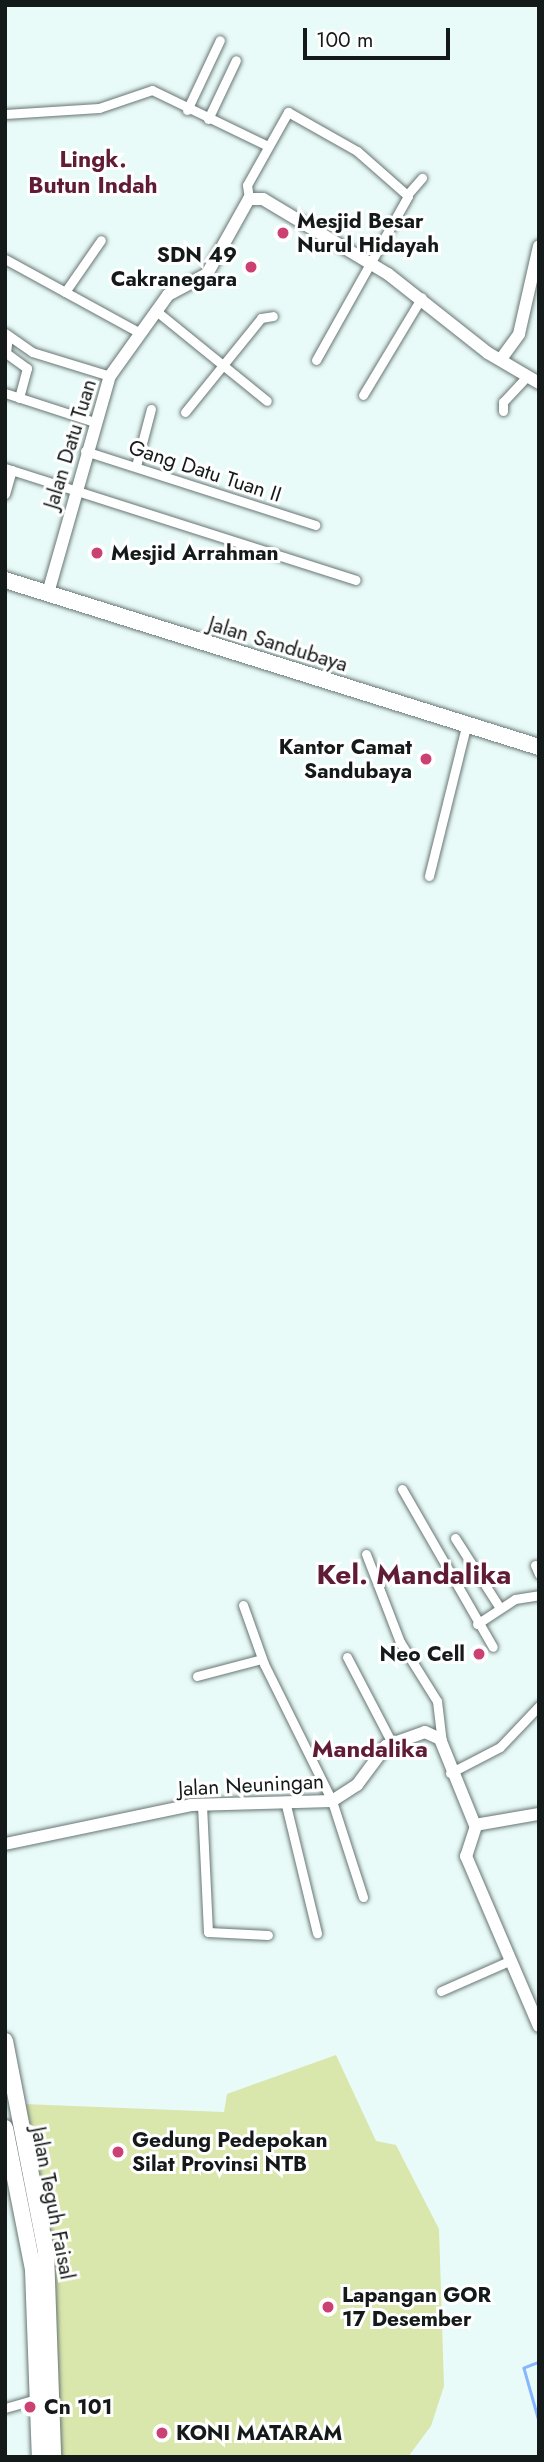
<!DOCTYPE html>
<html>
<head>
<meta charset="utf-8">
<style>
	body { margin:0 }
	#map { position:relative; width:544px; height:2462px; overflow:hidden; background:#e9fbf8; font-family:Jost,sans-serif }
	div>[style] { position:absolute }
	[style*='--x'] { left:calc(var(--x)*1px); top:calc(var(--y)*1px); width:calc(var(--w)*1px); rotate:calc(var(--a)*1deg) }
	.green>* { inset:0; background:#d9e6ac }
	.stream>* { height:2.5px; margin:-1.25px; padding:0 1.25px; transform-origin:1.25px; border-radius:1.25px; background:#85b7ff }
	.roads { filter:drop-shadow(0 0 2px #677674) drop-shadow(0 0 2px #677674) }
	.minor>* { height:9px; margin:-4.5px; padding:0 4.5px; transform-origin:4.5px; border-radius:4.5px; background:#fff }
	.tertiary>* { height:12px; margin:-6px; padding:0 6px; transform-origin:6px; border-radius:6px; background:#fff }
	.secondary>* { height:12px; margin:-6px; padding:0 6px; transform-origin:6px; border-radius:6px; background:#fff }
	.trunk>* { height:16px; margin:-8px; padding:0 8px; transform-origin:8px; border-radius:8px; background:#fff }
	.dots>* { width:19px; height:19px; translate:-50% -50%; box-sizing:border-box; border:4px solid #fff; border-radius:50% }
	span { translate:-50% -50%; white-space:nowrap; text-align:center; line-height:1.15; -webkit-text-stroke:6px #fff; paint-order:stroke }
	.poi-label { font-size:21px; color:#141a19; font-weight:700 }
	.left { translate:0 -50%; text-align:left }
	.right { translate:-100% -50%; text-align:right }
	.street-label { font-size:21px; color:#141a19 }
	.neighbourhood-label { font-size:23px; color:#5f1c34; font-weight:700 }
	.quarter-label { font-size:24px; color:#5f1c34; font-weight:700 }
	.district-label { font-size:28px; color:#5f1c34; font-weight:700 }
	.frame { position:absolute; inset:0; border:7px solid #141a19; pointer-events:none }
	.scale { position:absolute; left:303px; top:28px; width:147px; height:32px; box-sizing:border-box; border:4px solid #141a19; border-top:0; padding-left:9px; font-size:21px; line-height:24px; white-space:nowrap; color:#141a19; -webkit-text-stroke:5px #fff; paint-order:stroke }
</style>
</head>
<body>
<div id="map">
	<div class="green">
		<i style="clip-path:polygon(336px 2055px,376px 2141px,396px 2145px,439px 2229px,444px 2386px,431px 2426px,408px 2457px,57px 2457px,52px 2263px,23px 2104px,224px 2112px,227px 2094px)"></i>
	</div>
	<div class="stream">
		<i style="--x:539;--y:2362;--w:16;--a:158"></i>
		<i style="--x:524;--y:2368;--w:55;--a:74.2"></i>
	</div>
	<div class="roads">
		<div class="minor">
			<i style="--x:187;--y:110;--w:77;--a:-64.8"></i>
			<i style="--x:5;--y:114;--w:94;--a:-3.7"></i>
			<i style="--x:99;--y:108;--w:56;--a:-18.8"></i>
			<i style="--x:152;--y:90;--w:127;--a:25.8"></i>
			<i style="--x:208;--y:119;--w:65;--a:-64.6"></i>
			<i style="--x:407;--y:195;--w:23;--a:-49"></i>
			<i style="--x:249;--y:199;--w:14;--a:-98"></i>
			<i style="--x:247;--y:185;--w:84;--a:-60.7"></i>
			<i style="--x:288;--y:112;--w:79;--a:29.5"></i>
			<i style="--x:357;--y:151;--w:68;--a:41.4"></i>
			<i style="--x:408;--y:196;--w:188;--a:119.3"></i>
			<i style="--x:5;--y:259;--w:154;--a:28.7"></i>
			<i style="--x:65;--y:292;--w:63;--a:-55.3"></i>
			<i style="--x:155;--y:310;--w:144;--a:39.1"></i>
			<i style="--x:5;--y:333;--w:33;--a:35"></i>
			<i style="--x:32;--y:352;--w:82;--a:17.1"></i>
			<i style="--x:8;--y:336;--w:17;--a:97"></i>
			<i style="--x:6;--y:353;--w:26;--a:36"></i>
			<i style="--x:27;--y:368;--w:31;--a:105"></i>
			<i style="--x:5;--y:393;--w:94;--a:18"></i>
			<i style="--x:363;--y:395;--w:114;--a:-59"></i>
			<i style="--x:503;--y:411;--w:9;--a:-90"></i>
			<i style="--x:503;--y:402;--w:33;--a:-47"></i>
			<i style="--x:185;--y:412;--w:121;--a:-51"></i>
			<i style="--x:261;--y:318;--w:12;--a:-9"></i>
			<i style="--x:85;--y:451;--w:242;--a:17.8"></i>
			<i style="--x:136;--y:466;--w:59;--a:-75.3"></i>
			<i style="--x:5;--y:468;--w:368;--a:17.7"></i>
			<i style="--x:5;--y:494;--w:25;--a:-74"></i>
			<i style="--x:429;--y:876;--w:154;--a:-76.1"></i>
			<i style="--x:402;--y:1489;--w:182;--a:60.1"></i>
			<i style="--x:455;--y:1538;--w:83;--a:57.3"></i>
			<i style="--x:366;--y:1554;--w:94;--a:68.9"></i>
			<i style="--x:400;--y:1642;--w:70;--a:57.9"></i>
			<i style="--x:437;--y:1701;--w:42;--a:83.2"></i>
			<i style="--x:535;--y:1565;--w:10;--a:66"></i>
			<i style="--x:243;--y:1605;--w:63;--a:70.4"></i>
			<i style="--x:264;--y:1664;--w:153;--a:63.6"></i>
			<i style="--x:332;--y:1801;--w:101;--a:72.1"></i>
			<i style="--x:477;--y:1624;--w:45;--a:-33.3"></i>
			<i style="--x:515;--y:1599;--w:24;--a:-9"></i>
			<i style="--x:347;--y:1657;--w:97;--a:62.4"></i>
			<i style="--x:197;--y:1676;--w:67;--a:-14.7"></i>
			<i style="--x:450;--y:1773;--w:56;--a:-27.5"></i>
			<i style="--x:500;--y:1747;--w:57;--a:-46.4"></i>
			<i style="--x:202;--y:1805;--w:127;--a:87.3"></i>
			<i style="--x:208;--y:1932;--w:60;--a:2.9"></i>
			<i style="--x:286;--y:1805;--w:132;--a:76.4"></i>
			<i style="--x:441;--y:1991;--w:74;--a:-23.8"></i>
			<i style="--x:5;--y:2408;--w:36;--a:-16"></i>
		</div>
		<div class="tertiary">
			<i style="--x:501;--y:359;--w:31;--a:-54"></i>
			<i style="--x:519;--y:334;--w:90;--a:-77.2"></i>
			<i style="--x:48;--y:593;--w:226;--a:-74.1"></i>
			<i style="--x:110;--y:376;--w:100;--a:-54.4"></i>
			<i style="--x:168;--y:295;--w:44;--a:-28.3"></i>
			<i style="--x:207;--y:274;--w:86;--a:-60.8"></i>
			<i style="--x:249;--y:199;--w:14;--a:0"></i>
			<i style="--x:263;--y:199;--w:146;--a:31"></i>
			<i style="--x:388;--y:274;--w:127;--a:38.3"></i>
			<i style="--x:488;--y:353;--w:59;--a:30.5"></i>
			<i style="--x:476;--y:1826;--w:32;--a:108"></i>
			<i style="--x:466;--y:1856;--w:185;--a:66.8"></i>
		</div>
		<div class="secondary">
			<i style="--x:5;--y:1844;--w:190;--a:-11.8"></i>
			<i style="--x:191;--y:1805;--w:141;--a:-1.6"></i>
			<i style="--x:332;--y:1801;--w:30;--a:-33"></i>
			<i style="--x:357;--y:1785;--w:49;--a:-53.4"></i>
			<i style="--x:386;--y:1746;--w:41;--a:-19.7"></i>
			<i style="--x:425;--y:1732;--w:17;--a:25"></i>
			<i style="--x:440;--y:1739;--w:93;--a:67.9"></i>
			<i style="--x:475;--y:1825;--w:65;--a:-9.8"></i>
		</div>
		<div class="trunk">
			<i style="--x:5;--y:580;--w:560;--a:17.37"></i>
			<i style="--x:5;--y:2041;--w:215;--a:79"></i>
			<i style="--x:46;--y:2252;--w:205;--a:88"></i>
			<i style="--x:5;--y:2128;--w:145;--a:78.8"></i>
			<i style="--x:33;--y:2270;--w:187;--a:87.9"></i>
		</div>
	</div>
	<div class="dots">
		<i style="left:283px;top:233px;background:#cc4174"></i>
		<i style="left:251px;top:267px;background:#cc4174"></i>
		<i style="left:97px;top:553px;background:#cc4174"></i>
		<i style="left:426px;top:759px;background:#cc4174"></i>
		<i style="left:479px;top:1654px;background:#cc4174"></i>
		<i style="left:118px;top:2152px;background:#cc4174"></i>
		<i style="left:328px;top:2307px;background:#cc4174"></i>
		<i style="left:30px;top:2407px;background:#cc4174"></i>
		<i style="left:162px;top:2433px;background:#cc4174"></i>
	</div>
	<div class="poi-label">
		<span class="left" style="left:297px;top:233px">Mesjid Besar<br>Nurul Hidayah</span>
		<span class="right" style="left:237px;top:267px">SDN 49<br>Cakranegara</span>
		<span class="left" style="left:111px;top:553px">Mesjid Arrahman</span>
		<span class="right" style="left:412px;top:759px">Kantor Camat<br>Sandubaya</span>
		<span class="right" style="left:465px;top:1654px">Neo Cell</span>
		<span class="left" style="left:132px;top:2152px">Gedung Pedepokan<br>Silat Provinsi NTB</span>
		<span class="left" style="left:342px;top:2307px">Lapangan GOR<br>17 Desember</span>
		<span class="left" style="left:44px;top:2407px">Cn 101</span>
		<span class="left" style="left:176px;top:2433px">KONI MATARAM</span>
	</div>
	<div class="street-label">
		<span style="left:70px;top:444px;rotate:-73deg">Jalan Datu Tuan</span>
		<span style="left:205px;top:471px;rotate:18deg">Gang Datu Tuan II</span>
		<span style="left:278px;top:644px;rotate:17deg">Jalan Sandubaya</span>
		<span style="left:251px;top:1785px;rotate:-3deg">Jalan Neuningan</span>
		<span style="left:53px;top:2203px;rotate:79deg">Jalan Teguh Faisal</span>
	</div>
	<div class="neighbourhood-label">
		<span style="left:93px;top:172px">Lingk.<br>Butun Indah</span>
	</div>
	<div class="quarter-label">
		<span style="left:370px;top:1749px">Mandalika</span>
	</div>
	<div class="district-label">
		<span style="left:414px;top:1575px">Kel. Mandalika</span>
	</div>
	<div class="frame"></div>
	<div class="scale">100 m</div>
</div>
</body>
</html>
